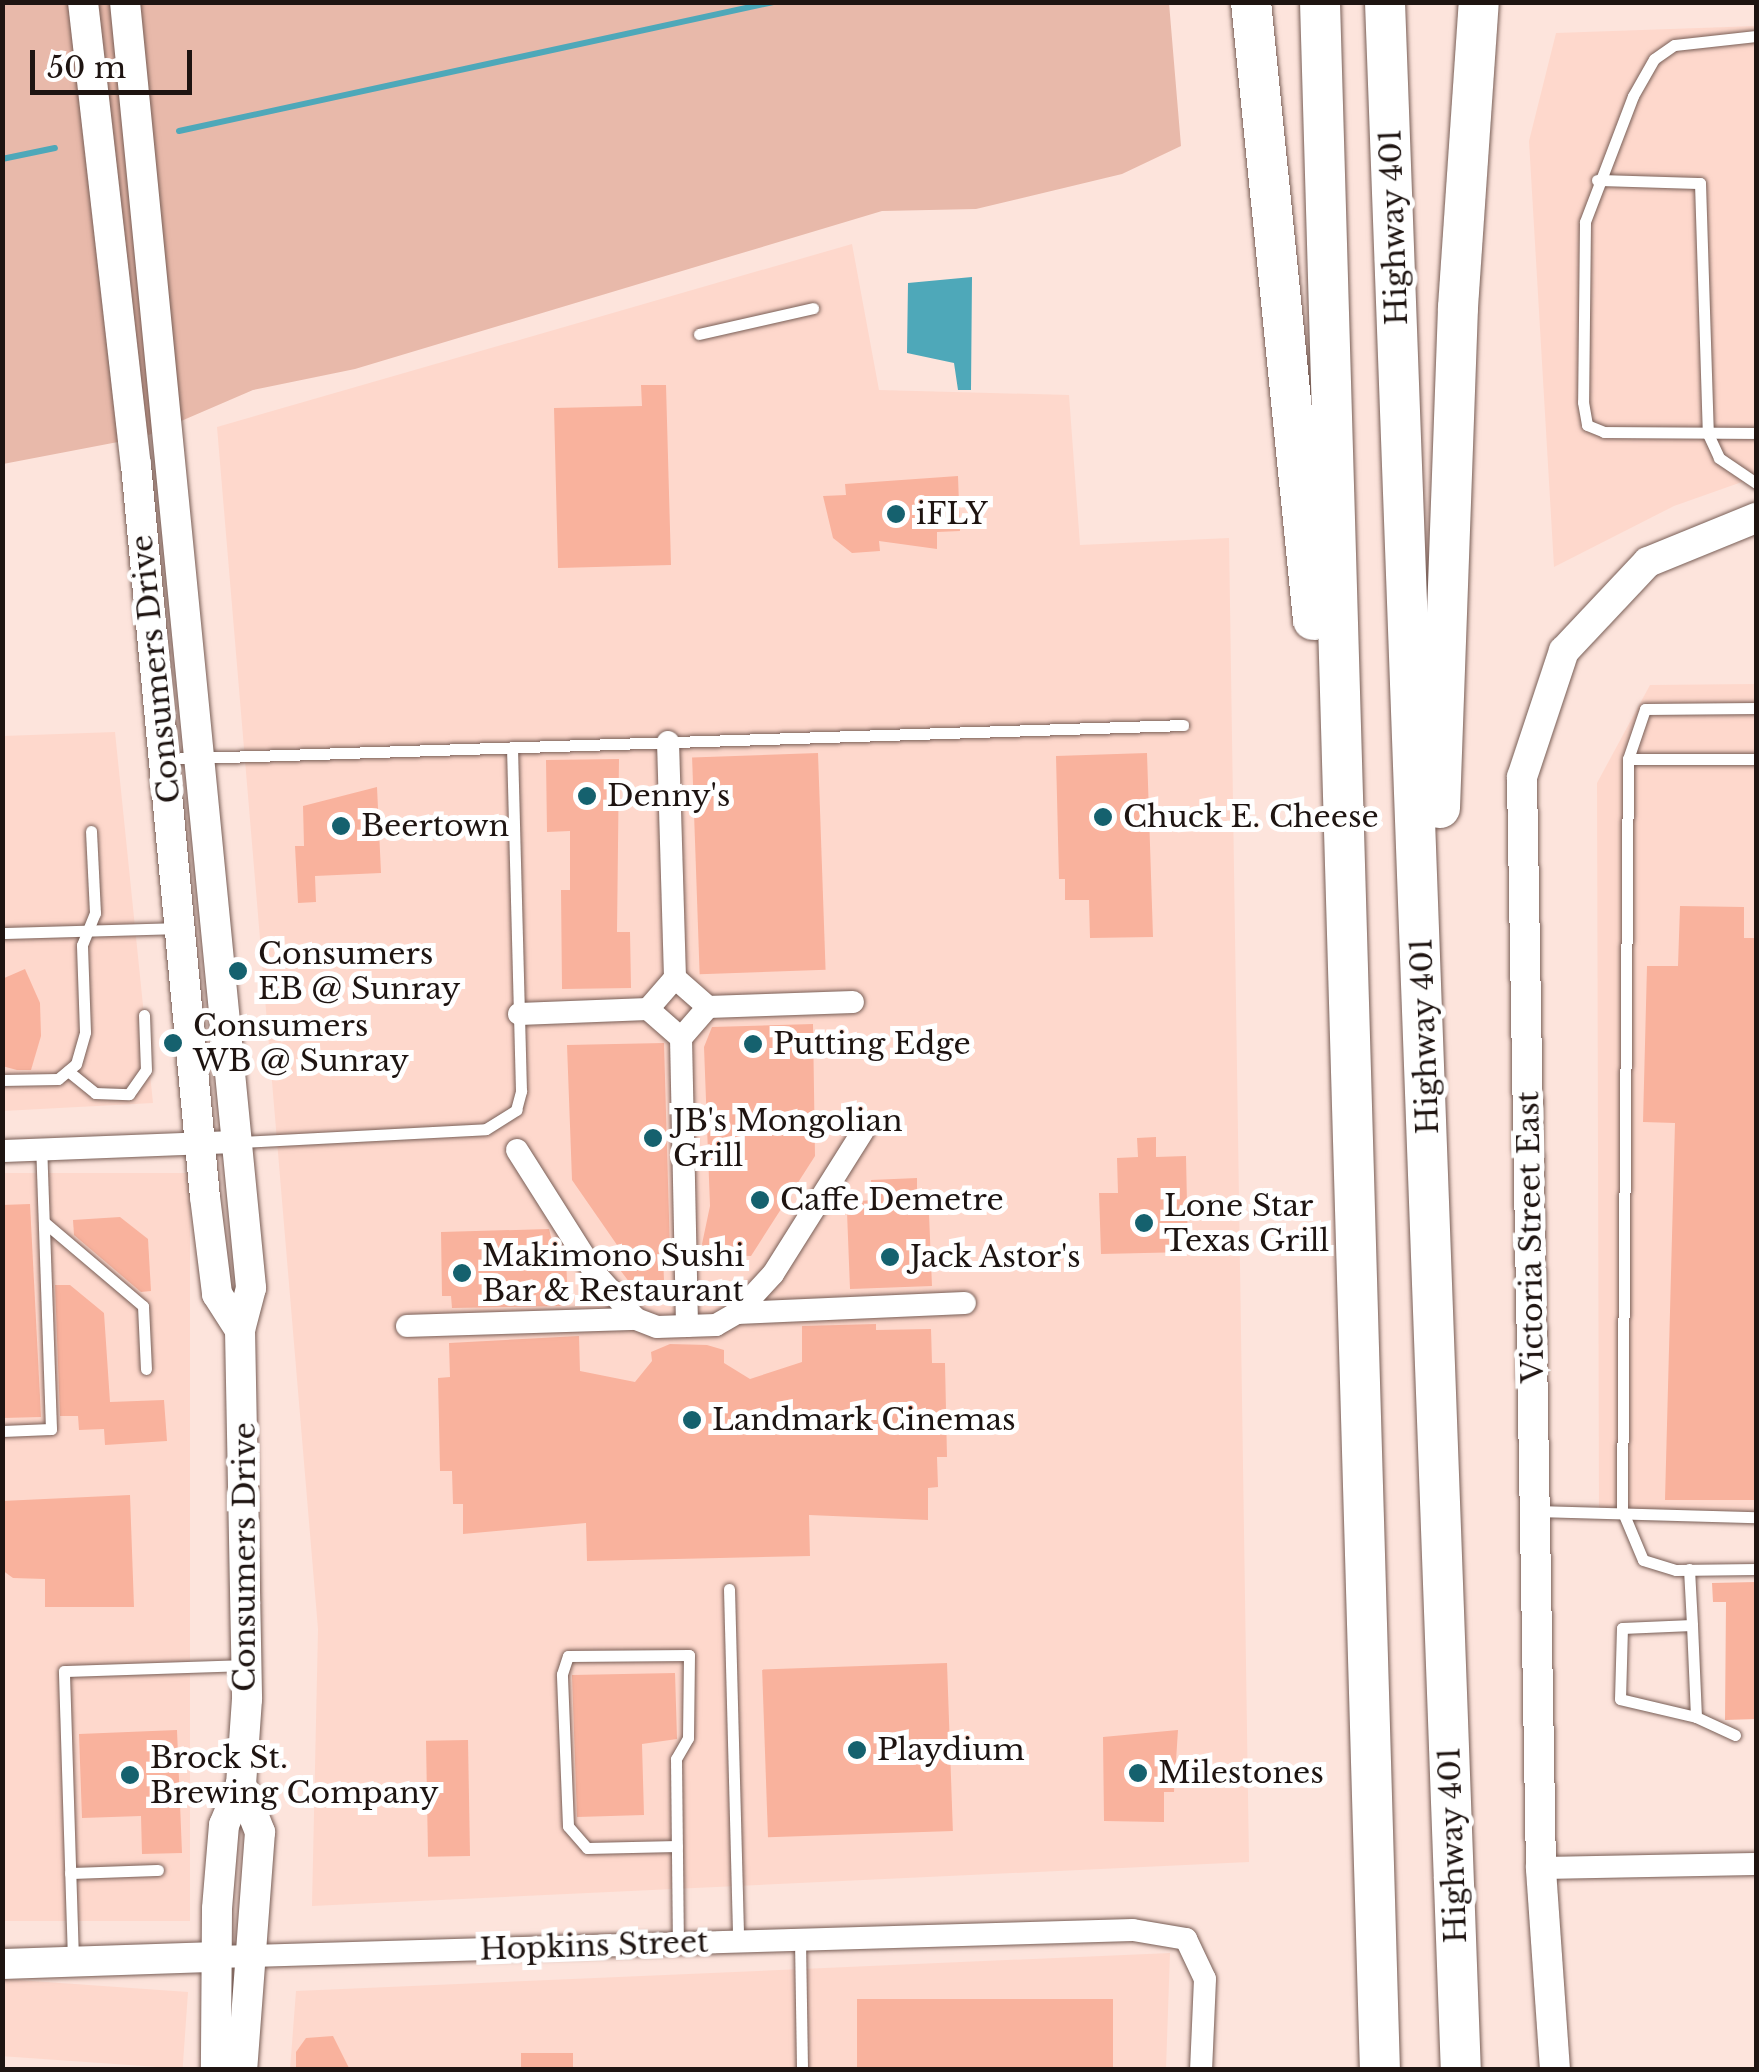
<!DOCTYPE html>
<html>
<head>
<meta charset="utf-8">
<style>
	body { margin:0 }
	#map { position:relative; width:1759px; height:2072px; overflow:hidden; background:#fde4dc; font-family:"Libre Baskerville",serif }
	div>[style] { position:absolute }
	[style*='--x'] { left:calc(var(--x)*1px); top:calc(var(--y)*1px); width:calc(var(--w)*1px); rotate:calc(var(--a)*1deg) }
	.built>* { inset:0; background:#fed8cc; transform-origin:0 0 }
	.green>* { inset:0; background:#e8b9aa }
	.water>* { inset:0; background:#4ea8b9 }
	.stream>* { height:6px; margin:-3px; padding:0 3px; transform-origin:3px; border-radius:3px; background:#4ea8b9 }
	.building>* { inset:0; background:#f9b29d; transform-origin:0 0 }
	.roads { filter:drop-shadow(0 0 2px #785e56) drop-shadow(0 0 2px #785e56) }
	.lane>* { height:11px; margin:-5.5px; padding:0 5.5px; transform-origin:5.5px; border-radius:5.5px; background:#fff }
	.street>* { height:22px; margin:-11px; padding:0 11px; transform-origin:11px; border-radius:11px; background:#fff }
	.secondary>* { height:30px; margin:-15px; padding:0 15px; transform-origin:15px; border-radius:15px; background:#fff }
	.highway>* { height:40px; margin:-20px; padding:0 20px; transform-origin:20px; border-radius:20px; background:#fff }
	.dots>* { width:28px; height:28px; translate:-50% -50%; box-sizing:border-box; border:5px solid #fff; border-radius:50% }
	span { translate:-50% -50%; white-space:nowrap; text-align:center; line-height:1.15; -webkit-text-stroke:10px #fff; paint-order:stroke }
	.street-label { font-size:30px; color:#1e1411 }
	.poi-label { font-size:30px; color:#1e1411 }
	.left { translate:0 -50%; text-align:left }
	.frame { position:absolute; inset:0; border:5px solid #1e1411; pointer-events:none }
	.scale { position:absolute; left:30px; top:50px; width:162px; height:45px; box-sizing:border-box; border:5px solid #1e1411; border-top:0; padding-left:12px; font-size:30px; line-height:35px; white-space:nowrap; color:#1e1411; -webkit-text-stroke:8px #fff; paint-order:stroke }
</style>
</head>
<body>
<div id="map">
	<div class="built">
		<i style="clip-path:polygon(1756px 26px,1756px 477px,1674px 506px,1554px 567px,1529px 141px,1556px 33px)"></i>
		<i style="clip-path:polygon(852px 244px,879px 390px,1069px 395px,1080px 545px,1229px 538px,1249px 1862px,312px 1906px,318px 1629px,217px 427px)"></i>
		<i style="clip-path:polygon(1756px 684px,1756px 1520px,1599px 1516px,1597px 783px,1650px 685px)"></i>
		<i style="clip-path:polygon(115px 732px,153px 1103px,3px 1111px,3px 736px)"></i>
		<i style="left:190px;top:1173px;width:748px;height:188px;rotate:90deg"></i>
		<i style="clip-path:polygon(1170px 1953px,1166px 2069px,290px 2070px,296px 1991px)"></i>
		<i style="left:188px;top:1992px;width:77px;height:185px;rotate:94deg"></i>
	</div>
	<div class="green">
		<i style="clip-path:polygon(3px 3px,1169px 3px,1181px 146px,1122px 174px,976px 209px,882px 211px,355px 369px,253px 390px,144px 437px,3px 464px)"></i>
	</div>
	<div class="water">
		<i style="clip-path:polygon(972px 277px,971px 390px,958px 390px,954px 363px,907px 353px,908px 283px)"></i>
	</div>
	<div class="stream">
		<i style="--x:179;--y:131;--w:608;--a:-12.25"></i>
		<i style="--x:2;--y:159;--w:54;--a:-11.7"></i>
	</div>
	<div class="building">
		<i style="clip-path:polygon(641px 385px,666px 385px,671px 565px,558px 568px,554px 408px,642px 406px)"></i>
		<i style="clip-path:polygon(958px 476px,960px 531px,937px 532px,937px 549px,879px 541px,880px 551px,852px 553px,833px 538px,823px 496px,846px 495px,845px 484px)"></i>
		<i style="left:818px;top:753px;width:217px;height:126px;rotate:88deg"></i>
		<i style="clip-path:polygon(1147px 753px,1153px 937px,1090px 938px,1089px 900px,1065px 900px,1065px 879px,1059px 879px,1056px 756px)"></i>
		<i style="clip-path:polygon(619px 759px,617px 932px,630px 932px,631px 988px,562px 989px,561px 890px,570px 890px,570px 831px,547px 832px,546px 760px)"></i>
		<i style="clip-path:polygon(377px 787px,381px 873px,315px 876px,316px 902px,298px 903px,295px 846px,304px 846px,303px 806px)"></i>
		<i style="clip-path:polygon(1680px 906px,1744px 907px,1744px 938px,1756px 938px,1756px 1500px,1665px 1500px,1675px 1123px,1643px 1122px,1647px 966px,1678px 966px)"></i>
		<i style="clip-path:polygon(25px 969px,40px 1003px,41px 1036px,31px 1070px,17px 1070px,2px 1066px,2px 979px)"></i>
		<i style="clip-path:polygon(813px 1024px,815px 1156px,751px 1256px,708px 1255px,702px 1244px,710px 1206px,704px 1047px,712px 1027px)"></i>
		<i style="clip-path:polygon(664px 1043px,670px 1253px,663px 1254px,664px 1281px,630px 1283px,614px 1262px,624px 1255px,572px 1180px,567px 1045px)"></i>
		<i style="clip-path:polygon(1156px 1137px,1156px 1157px,1186px 1156px,1188px 1252px,1101px 1254px,1099px 1193px,1118px 1193px,1117px 1158px,1138px 1157px,1137px 1138px)"></i>
		<i style="clip-path:polygon(917px 1178px,917px 1191px,928px 1190px,932px 1286px,850px 1289px,847px 1212px,861px 1211px,860px 1201px,872px 1200px,871px 1180px)"></i>
		<i style="clip-path:polygon(30px 1204px,41px 1417px,2px 1418px,2px 1205px)"></i>
		<i style="clip-path:polygon(120px 1217px,148px 1239px,151px 1291px,141px 1292px,74px 1235px,73px 1220px)"></i>
		<i style="clip-path:polygon(549px 1229px,556px 1257px,566px 1257px,568px 1306px,452px 1308px,451px 1296px,442px 1296px,441px 1232px)"></i>
		<i style="clip-path:polygon(55px 1285px,70px 1285px,104px 1313px,110px 1402px,164px 1400px,167px 1441px,105px 1445px,104px 1429px,79px 1430px,78px 1416px,60px 1416px)"></i>
		<i style="clip-path:polygon(876px 1324px,876px 1330px,931px 1329px,932px 1363px,945px 1363px,947px 1457px,937px 1457px,938px 1487px,928px 1488px,928px 1520px,809px 1515px,810px 1556px,587px 1561px,586px 1523px,463px 1534px,463px 1504px,453px 1504px,452px 1471px,440px 1471px,438px 1378px,450px 1377px,449px 1343px,579px 1336px,580px 1371px,635px 1382px,652px 1361px,651px 1352px,670px 1344px,707px 1345px,724px 1350px,724px 1363px,750px 1379px,802px 1362px,802px 1326px)"></i>
		<i style="clip-path:polygon(130px 1495px,134px 1607px,45px 1607px,45px 1579px,13px 1578px,2px 1570px,2px 1501px)"></i>
		<i style="clip-path:polygon(1756px 1582px,1756px 1719px,1725px 1720px,1726px 1602px,1713px 1602px,1712px 1583px)"></i>
		<i style="left:947px;top:1663px;width:168px;height:185px;rotate:88deg"></i>
		<i style="clip-path:polygon(675px 1673px,677px 1739px,642px 1744px,644px 1815px,577px 1817px,572px 1675px)"></i>
		<i style="clip-path:polygon(177px 1730px,182px 1853px,142px 1854px,141px 1816px,82px 1818px,79px 1734px)"></i>
		<i style="clip-path:polygon(1178px 1730px,1174px 1792px,1164px 1792px,1164px 1822px,1104px 1821px,1103px 1737px)"></i>
		<i style="left:468px;top:1740px;width:116px;height:42px;rotate:89deg"></i>
		<i style="left:1113px;top:1999px;width:71px;height:256px;rotate:90deg"></i>
		<i style="clip-path:polygon(333px 2036px,350px 2070px,296px 2070px,296px 2052px,306px 2038px)"></i>
		<i style="left:573px;top:2053px;width:17px;height:52px;rotate:90deg"></i>
	</div>
	<div class="roads">
		<div class="lane">
			<i style="--x:1756;--y:36;--w:82;--a:173.7"></i>
			<i style="--x:1674;--y:45;--w:24;--a:145"></i>
			<i style="--x:1654;--y:59;--w:43;--a:119.6"></i>
			<i style="--x:1633;--y:96;--w:135;--a:110.9"></i>
			<i style="--x:1585;--y:222;--w:180;--a:90.6"></i>
			<i style="--x:1583;--y:402;--w:23;--a:80"></i>
			<i style="--x:1587;--y:425;--w:18;--a:22"></i>
			<i style="--x:1604;--y:432;--w:152;--a:0.4"></i>
			<i style="--x:1597;--y:180;--w:103;--a:1.7"></i>
			<i style="--x:1700;--y:183;--w:251;--a:88.2"></i>
			<i style="--x:1708;--y:434;--w:26;--a:65"></i>
			<i style="--x:1719;--y:458;--w:45;--a:34"></i>
			<i style="--x:699;--y:334;--w:117;--a:-12.8"></i>
			<i style="--x:1756;--y:708;--w:111;--a:179.5"></i>
			<i style="--x:1645;--y:709;--w:53;--a:108.8"></i>
			<i style="--x:1628;--y:759;--w:751;--a:90.46"></i>
			<i style="--x:1622;--y:1510;--w:54;--a:67.2"></i>
			<i style="--x:1643;--y:1560;--w:34;--a:17"></i>
			<i style="--x:1676;--y:1570;--w:80;--a:-0.7"></i>
			<i style="--x:165;--y:759;--w:1019;--a:-1.91"></i>
			<i style="--x:1628;--y:759;--w:128;--a:0"></i>
			<i style="--x:2;--y:933;--w:174;--a:-1.6"></i>
			<i style="--x:68;--y:1071;--w:35;--a:39"></i>
			<i style="--x:95;--y:1093;--w:34;--a:2"></i>
			<i style="--x:129;--y:1094;--w:29;--a:-55"></i>
			<i style="--x:146;--y:1070;--w:55;--a:-92.1"></i>
			<i style="--x:2;--y:1080;--w:56;--a:-1"></i>
			<i style="--x:58;--y:1079;--w:23;--a:-40"></i>
			<i style="--x:76;--y:1064;--w:33;--a:-74"></i>
			<i style="--x:85;--y:1032;--w:87;--a:-92"></i>
			<i style="--x:82;--y:945;--w:35;--a:-68"></i>
			<i style="--x:95;--y:913;--w:82;--a:-92.8"></i>
			<i style="--x:241;--y:1142;--w:245;--a:-3"></i>
			<i style="--x:486;--y:1129;--w:36;--a:-32"></i>
			<i style="--x:516;--y:1110;--w:20;--a:-75"></i>
			<i style="--x:521;--y:1091;--w:344;--a:-91.5"></i>
			<i style="--x:44;--y:1222;--w:130;--a:40.3"></i>
			<i style="--x:143;--y:1306;--w:63;--a:87.3"></i>
			<i style="--x:2;--y:1431;--w:49;--a:-2.3"></i>
			<i style="--x:51;--y:1429;--w:280;--a:-92"></i>
			<i style="--x:1536;--y:1511;--w:220;--a:1.6"></i>
			<i style="--x:1689;--y:1569;--w:56;--a:86.9"></i>
			<i style="--x:1692;--y:1625;--w:92;--a:87.5"></i>
			<i style="--x:1696;--y:1717;--w:78;--a:-166.7"></i>
			<i style="--x:1620;--y:1699;--w:71;--a:-88.4"></i>
			<i style="--x:1622;--y:1628;--w:70;--a:-2.5"></i>
			<i style="--x:729;--y:1589;--w:353;--a:88.5"></i>
			<i style="--x:1696;--y:1717;--w:43;--a:24.8"></i>
			<i style="--x:677;--y:1846;--w:90;--a:178.7"></i>
			<i style="--x:587;--y:1848;--w:29;--a:-131"></i>
			<i style="--x:568;--y:1826;--w:152;--a:-92.3"></i>
			<i style="--x:562;--y:1674;--w:19;--a:-72"></i>
			<i style="--x:568;--y:1656;--w:121;--a:-0.5"></i>
			<i style="--x:689;--y:1655;--w:83;--a:90.7"></i>
			<i style="--x:688;--y:1738;--w:24;--a:120"></i>
			<i style="--x:676;--y:1759;--w:185;--a:89.4"></i>
			<i style="--x:70;--y:1873;--w:88;--a:-2"></i>
			<i style="--x:800;--y:1940;--w:130;--a:89.1"></i>
			<i style="--x:73;--y:1960;--w:289;--a:-91.8"></i>
			<i style="--x:64;--y:1671;--w:178;--a:-1.9"></i>
		</div>
		<div class="street">
			<i style="--x:668;--y:742;--w:236;--a:88.3"></i>
			<i style="--x:708;--y:1007;--w:41;--a:131.1"></i>
			<i style="--x:681;--y:1038;--w:44;--a:-138.7"></i>
			<i style="--x:648;--y:1009;--w:41;--a:-48.9"></i>
			<i style="--x:675;--y:978;--w:44;--a:41.3"></i>
			<i style="--x:708;--y:1007;--w:145;--a:-2"></i>
			<i style="--x:519;--y:1014;--w:129;--a:-2.2"></i>
			<i style="--x:681;--y:1038;--w:288;--a:88.8"></i>
			<i style="--x:517;--y:1150;--w:144;--a:57.7"></i>
			<i style="--x:594;--y:1272;--w:63;--a:48.2"></i>
			<i style="--x:636;--y:1319;--w:22;--a:21"></i>
			<i style="--x:657;--y:1327;--w:59;--a:-1.9"></i>
			<i style="--x:716;--y:1325;--w:24;--a:-30"></i>
			<i style="--x:737;--y:1313;--w:53;--a:-47.3"></i>
			<i style="--x:773;--y:1274;--w:169;--a:-57.8"></i>
			<i style="--x:2;--y:1151;--w:234;--a:-2.2"></i>
			<i style="--x:737;--y:1313;--w:228;--a:-2.5"></i>
			<i style="--x:407;--y:1326;--w:229;--a:-1.8"></i>
			<i style="--x:1541;--y:1868;--w:215;--a:-1.1"></i>
			<i style="--x:217;--y:1957;--w:916;--a:-1.69"></i>
			<i style="--x:1133;--y:1930;--w:54;--a:9.6"></i>
			<i style="--x:1186;--y:1939;--w:44;--a:64.6"></i>
			<i style="--x:1205;--y:1979;--w:91;--a:92.5"></i>
		</div>
		<div class="secondary">
			<i style="--x:83;--y:2;--w:466;--a:83.5"></i>
			<i style="--x:136;--y:465;--w:735;--a:84.62"></i>
			<i style="--x:205;--y:1197;--w:98;--a:82.9"></i>
			<i style="--x:217;--y:1294;--w:43;--a:57.4"></i>
			<i style="--x:125;--y:2;--w:1292;--a:84.4"></i>
			<i style="--x:251;--y:1288;--w:43;--a:104.7"></i>
			<i style="--x:240;--y:1330;--w:369;--a:88.9"></i>
			<i style="--x:247;--y:1699;--w:85;--a:94"></i>
			<i style="--x:241;--y:1784;--w:44;--a:112.5"></i>
			<i style="--x:224;--y:1825;--w:84;--a:94.8"></i>
			<i style="--x:217;--y:1909;--w:161;--a:90.4"></i>
			<i style="--x:241;--y:1784;--w:52;--a:68.4"></i>
			<i style="--x:260;--y:1832;--w:239;--a:94.3"></i>
			<i style="--x:2;--y:1964;--w:215;--a:-1.9"></i>
			<i style="--x:1555;--y:2070;--w:202;--a:-94"></i>
			<i style="--x:1541;--y:1868;--w:1091;--a:-91"></i>
			<i style="--x:1522;--y:777;--w:133;--a:-71.6"></i>
			<i style="--x:1564;--y:651;--w:122;--a:-46.7"></i>
			<i style="--x:1648;--y:562;--w:117;--a:-22.2"></i>
		</div>
		<div class="highway">
			<i style="--x:1251;--y:2;--w:621;--a:84.27"></i>
			<i style="--x:1320;--y:2;--w:2069;--a:88.34"></i>
			<i style="--x:1385;--y:2;--w:2069;--a:87.9"></i>
			<i style="--x:1440;--y:808;--w:501;--a:-87.94"></i>
			<i style="--x:1458;--y:307;--w:306;--a:-86.1"></i>
		</div>
	</div>
	<div class="dots">
		<i style="left:896px;top:514px;background:#15616e"></i>
		<i style="left:587px;top:796px;background:#15616e"></i>
		<i style="left:1103px;top:817px;background:#15616e"></i>
		<i style="left:341px;top:826px;background:#15616e"></i>
		<i style="left:238px;top:971px;background:#15616e"></i>
		<i style="left:173px;top:1043px;background:#15616e"></i>
		<i style="left:753px;top:1044px;background:#15616e"></i>
		<i style="left:653px;top:1138px;background:#15616e"></i>
		<i style="left:760px;top:1200px;background:#15616e"></i>
		<i style="left:1144px;top:1223px;background:#15616e"></i>
		<i style="left:890px;top:1257px;background:#15616e"></i>
		<i style="left:462px;top:1273px;background:#15616e"></i>
		<i style="left:692px;top:1420px;background:#15616e"></i>
		<i style="left:857px;top:1750px;background:#15616e"></i>
		<i style="left:1138px;top:1773px;background:#15616e"></i>
		<i style="left:130px;top:1775px;background:#15616e"></i>
	</div>
	<div class="street-label">
		<span style="left:1394px;top:227px;rotate:-92deg">Highway 401</span>
		<span style="left:156px;top:669px;rotate:-96deg">Consumers Drive</span>
		<span style="left:1425px;top:1036px;rotate:-92deg">Highway 401</span>
		<span style="left:1531px;top:1237px;rotate:-91deg">Victoria Street East</span>
		<span style="left:245px;top:1557px;rotate:-90deg">Consumers Drive</span>
		<span style="left:1453px;top:1845px;rotate:-92deg">Highway 401</span>
		<span style="left:594px;top:1946px;rotate:-2deg">Hopkins Street</span>
	</div>
	<div class="poi-label">
		<span class="left" style="left:916px;top:514px">iFLY</span>
		<span class="left" style="left:607px;top:796px">Denny's</span>
		<span class="left" style="left:1123px;top:817px">Chuck E. Cheese</span>
		<span class="left" style="left:361px;top:826px">Beertown</span>
		<span class="left" style="left:258px;top:971px">Consumers<br>EB @ Sunray</span>
		<span class="left" style="left:193px;top:1043px">Consumers<br>WB @ Sunray</span>
		<span class="left" style="left:773px;top:1044px">Putting Edge</span>
		<span class="left" style="left:673px;top:1138px">JB's Mongolian<br>Grill</span>
		<span class="left" style="left:780px;top:1200px">Caffe Demetre</span>
		<span class="left" style="left:1164px;top:1223px">Lone Star<br>Texas Grill</span>
		<span class="left" style="left:482px;top:1273px">Makimono Sushi<br>Bar &amp; Restaurant</span>
		<span class="left" style="left:910px;top:1257px">Jack Astor's</span>
		<span class="left" style="left:712px;top:1420px">Landmark Cinemas</span>
		<span class="left" style="left:877px;top:1750px">Playdium</span>
		<span class="left" style="left:150px;top:1775px">Brock St.<br>Brewing Company</span>
		<span class="left" style="left:1158px;top:1773px">Milestones</span>
	</div>
	<div class="frame"></div>
	<div class="scale">50 m</div>
</div>
</body>
</html>
